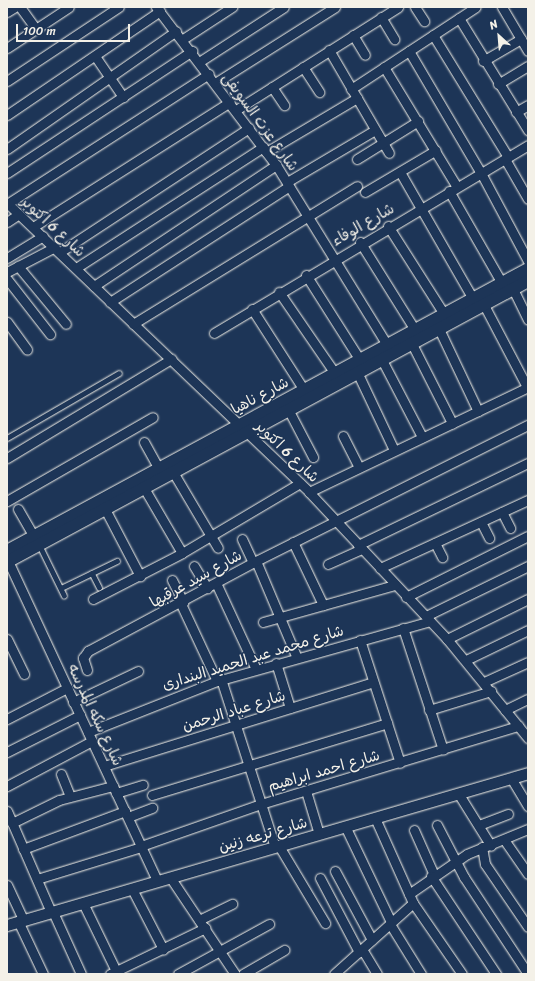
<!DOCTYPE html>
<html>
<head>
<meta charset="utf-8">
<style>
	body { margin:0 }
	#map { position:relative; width:535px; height:981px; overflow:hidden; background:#1d3557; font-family:Sriracha,"Playpen Sans Arabic",sans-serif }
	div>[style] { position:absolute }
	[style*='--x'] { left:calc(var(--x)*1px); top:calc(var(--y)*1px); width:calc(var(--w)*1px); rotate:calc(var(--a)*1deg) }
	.roads { filter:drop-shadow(0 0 1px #f4f1e8) drop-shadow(0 0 1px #f4f1e8) }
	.service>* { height:4.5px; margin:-2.25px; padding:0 2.25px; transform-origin:2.25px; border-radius:2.25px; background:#1d3557 }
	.minor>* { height:9px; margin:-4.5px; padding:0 4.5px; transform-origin:4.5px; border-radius:4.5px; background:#1d3557 }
	.tertiary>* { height:11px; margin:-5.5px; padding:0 5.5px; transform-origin:5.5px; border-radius:5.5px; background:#1d3557 }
	.secondary>* { height:12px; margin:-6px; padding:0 6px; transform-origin:6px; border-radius:6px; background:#1d3557 }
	span { translate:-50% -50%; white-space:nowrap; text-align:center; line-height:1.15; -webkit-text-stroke:3px #1d3557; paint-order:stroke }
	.street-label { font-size:15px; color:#f4f1e8 }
	.frame { position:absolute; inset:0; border:8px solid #f4f1e8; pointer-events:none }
	.north { position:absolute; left:479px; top:16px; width:40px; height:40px; -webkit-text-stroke:3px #1d3557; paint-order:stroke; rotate:334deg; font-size:11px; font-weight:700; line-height:16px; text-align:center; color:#f4f1e8 }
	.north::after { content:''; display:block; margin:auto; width:14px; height:18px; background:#f4f1e8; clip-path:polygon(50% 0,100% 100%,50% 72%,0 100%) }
	.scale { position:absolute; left:16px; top:24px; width:114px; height:18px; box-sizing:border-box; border:2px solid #f4f1e8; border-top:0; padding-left:5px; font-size:12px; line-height:14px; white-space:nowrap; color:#f4f1e8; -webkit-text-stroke:3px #1d3557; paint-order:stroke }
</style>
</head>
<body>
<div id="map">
	<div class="roads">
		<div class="service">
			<i style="--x:7;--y:438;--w:129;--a:-30.1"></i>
			<i style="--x:40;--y:546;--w:55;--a:63.9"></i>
			<i style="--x:92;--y:573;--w:16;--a:63"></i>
			<i style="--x:61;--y:588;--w:62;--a:-25.7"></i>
		</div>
		<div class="minor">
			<i style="--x:20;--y:7;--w:27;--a:54"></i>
			<i style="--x:156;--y:7;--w:198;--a:52.8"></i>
			<i style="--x:276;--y:165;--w:211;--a:58.3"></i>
			<i style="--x:415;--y:7;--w:17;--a:57"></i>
			<i style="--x:502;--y:7;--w:51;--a:59.4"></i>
			<i style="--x:7;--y:12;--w:9;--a:-32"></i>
			<i style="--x:381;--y:17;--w:26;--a:59"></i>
			<i style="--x:459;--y:18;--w:132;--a:58.4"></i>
			<i style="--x:353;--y:35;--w:23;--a:59"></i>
			<i style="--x:433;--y:35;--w:143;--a:58.4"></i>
			<i style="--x:183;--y:39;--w:59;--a:-33.1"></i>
			<i style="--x:7;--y:48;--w:74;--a:-33.5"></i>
			<i style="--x:329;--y:50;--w:119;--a:59.8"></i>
			<i style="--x:409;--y:51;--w:142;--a:59.5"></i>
			<i style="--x:481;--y:173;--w:100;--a:61.9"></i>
			<i style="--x:95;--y:56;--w:50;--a:55.7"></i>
			<i style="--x:483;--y:61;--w:44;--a:-30.1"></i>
			<i style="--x:199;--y:62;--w:101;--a:-32.9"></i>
			<i style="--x:303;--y:67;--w:30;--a:57"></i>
			<i style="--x:384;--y:67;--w:140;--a:58.7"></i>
			<i style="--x:7;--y:81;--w:134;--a:-33.5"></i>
			<i style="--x:215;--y:83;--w:142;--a:-32.3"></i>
			<i style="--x:498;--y:84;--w:35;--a:-31"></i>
			<i style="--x:272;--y:87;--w:22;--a:56"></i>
			<i style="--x:351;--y:89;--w:149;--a:-33.3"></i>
			<i style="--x:236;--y:110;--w:192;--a:-32.4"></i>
			<i style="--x:516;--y:112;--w:14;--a:-30"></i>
			<i style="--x:7;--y:115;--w:185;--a:-34.2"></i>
			<i style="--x:7;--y:149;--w:206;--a:-34.9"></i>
			<i style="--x:266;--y:152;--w:106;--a:-30.7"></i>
			<i style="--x:357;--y:159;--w:72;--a:-31.9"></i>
			<i style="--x:505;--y:159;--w:46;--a:60.1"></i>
			<i style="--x:400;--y:172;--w:146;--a:60.1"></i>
			<i style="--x:7;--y:173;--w:222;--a:-33.4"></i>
			<i style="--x:287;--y:182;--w:102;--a:-30.6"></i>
			<i style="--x:449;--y:191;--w:106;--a:60.1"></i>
			<i style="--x:365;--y:192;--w:82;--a:-30.6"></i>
			<i style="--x:7;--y:203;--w:418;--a:43.7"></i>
			<i style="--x:309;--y:492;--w:202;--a:46.8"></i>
			<i style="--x:447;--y:639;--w:128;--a:50.7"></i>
			<i style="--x:7;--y:204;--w:240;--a:-32.8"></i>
			<i style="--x:7;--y:222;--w:14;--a:-34"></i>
			<i style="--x:388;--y:226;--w:104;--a:57.5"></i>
			<i style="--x:33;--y:227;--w:233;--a:-32.4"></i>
			<i style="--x:360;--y:242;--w:104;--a:58"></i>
			<i style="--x:60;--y:252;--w:226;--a:-33.3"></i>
			<i style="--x:7;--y:258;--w:42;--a:-31.4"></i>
			<i style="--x:18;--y:266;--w:75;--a:50.4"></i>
			<i style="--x:76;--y:268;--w:223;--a:-32.9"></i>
			<i style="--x:7;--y:272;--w:54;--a:-27.5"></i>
			<i style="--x:306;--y:275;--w:101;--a:57.6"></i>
			<i style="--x:7;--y:279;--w:70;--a:52"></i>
			<i style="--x:94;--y:286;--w:219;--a:-33.6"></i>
			<i style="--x:513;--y:289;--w:34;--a:64"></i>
			<i style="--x:279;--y:292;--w:104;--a:55.5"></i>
			<i style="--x:110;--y:302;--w:213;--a:-32.9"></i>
			<i style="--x:484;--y:305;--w:93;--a:62.3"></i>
			<i style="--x:252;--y:309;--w:96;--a:57.3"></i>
			<i style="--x:7;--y:322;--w:34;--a:54"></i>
			<i style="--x:133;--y:324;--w:263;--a:-31.6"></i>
			<i style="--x:439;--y:329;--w:91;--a:64.6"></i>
			<i style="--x:214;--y:333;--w:366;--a:-30.9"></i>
			<i style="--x:412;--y:344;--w:89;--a:63.1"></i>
			<i style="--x:382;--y:360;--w:87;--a:62.5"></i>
			<i style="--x:358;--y:374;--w:84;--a:64.7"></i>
			<i style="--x:289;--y:411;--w:52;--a:62.4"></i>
			<i style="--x:343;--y:436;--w:35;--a:63"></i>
			<i style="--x:144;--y:442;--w:31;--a:61"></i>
			<i style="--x:7;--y:458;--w:192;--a:-31.1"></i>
			<i style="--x:173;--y:472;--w:88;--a:59.4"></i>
			<i style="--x:144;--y:488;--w:75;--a:59.7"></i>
			<i style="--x:309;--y:492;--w:243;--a:-25.6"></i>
			<i style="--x:7;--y:501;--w:168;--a:-29.9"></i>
			<i style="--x:18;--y:509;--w:32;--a:60"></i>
			<i style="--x:105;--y:509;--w:76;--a:62.4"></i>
			<i style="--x:502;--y:512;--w:18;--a:63"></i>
			<i style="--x:481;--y:522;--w:18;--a:63"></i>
			<i style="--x:242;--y:539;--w:26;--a:65"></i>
			<i style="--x:293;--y:542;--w:70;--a:64.5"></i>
			<i style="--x:435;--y:543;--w:16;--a:63"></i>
			<i style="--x:358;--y:545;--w:189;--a:-25.8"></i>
			<i style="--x:8;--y:561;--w:353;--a:65"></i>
			<i style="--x:256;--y:561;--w:105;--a:67.1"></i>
			<i style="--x:328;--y:564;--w:37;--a:-24"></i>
			<i style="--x:194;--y:566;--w:26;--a:59"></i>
			<i style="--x:380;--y:568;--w:163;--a:-24.7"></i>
			<i style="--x:172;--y:580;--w:25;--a:63"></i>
			<i style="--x:216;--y:583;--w:95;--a:65.1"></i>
			<i style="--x:406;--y:597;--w:136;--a:-26.6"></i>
			<i style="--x:93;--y:599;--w:100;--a:-27.3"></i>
			<i style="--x:182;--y:553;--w:137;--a:-30.7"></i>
			<i style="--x:181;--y:604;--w:85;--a:64.9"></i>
			<i style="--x:426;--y:616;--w:114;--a:-26.1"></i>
			<i style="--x:263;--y:622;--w:137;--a:-15.7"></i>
			<i style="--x:403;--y:628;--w:128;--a:71.8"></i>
			<i style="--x:7;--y:639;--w:39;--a:64"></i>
			<i style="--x:447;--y:639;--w:90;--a:-26.3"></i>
			<i style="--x:360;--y:640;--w:129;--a:72"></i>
			<i style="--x:466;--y:660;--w:69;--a:-25.8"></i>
			<i style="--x:276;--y:663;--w:47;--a:72.7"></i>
			<i style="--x:87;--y:670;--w:13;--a:-108"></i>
			<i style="--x:83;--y:658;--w:9;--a:-54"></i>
			<i style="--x:88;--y:651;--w:191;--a:-28.2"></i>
			<i style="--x:256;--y:561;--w:304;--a:-26.6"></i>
			<i style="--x:221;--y:679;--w:176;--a:72.2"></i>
			<i style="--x:484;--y:682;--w:48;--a:-24.4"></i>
			<i style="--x:73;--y:702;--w:72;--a:-25.5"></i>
			<i style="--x:429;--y:710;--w:65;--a:-17"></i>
			<i style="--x:505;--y:710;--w:25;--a:-26"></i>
			<i style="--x:7;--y:719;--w:68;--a:-27.3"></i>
			<i style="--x:88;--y:732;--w:139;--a:-21.6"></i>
			<i style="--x:217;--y:681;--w:221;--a:-15.7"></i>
			<i style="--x:7;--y:752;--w:82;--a:-26.9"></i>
			<i style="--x:104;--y:766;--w:282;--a:-17.3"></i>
			<i style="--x:61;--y:774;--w:24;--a:68"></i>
			<i style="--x:511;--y:778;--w:33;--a:59"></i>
			<i style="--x:7;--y:786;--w:96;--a:-27.9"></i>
			<i style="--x:306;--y:791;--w:45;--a:73.2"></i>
			<i style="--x:116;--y:793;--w:28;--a:-17"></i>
			<i style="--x:458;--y:793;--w:62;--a:58.1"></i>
			<i style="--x:152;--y:795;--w:246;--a:-17"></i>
			<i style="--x:7;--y:811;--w:110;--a:66.5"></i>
			<i style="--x:128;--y:817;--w:26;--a:-21"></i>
			<i style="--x:375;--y:818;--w:93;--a:65.9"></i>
			<i style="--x:413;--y:903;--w:86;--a:55.4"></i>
			<i style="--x:12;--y:823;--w:52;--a:-26.1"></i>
			<i style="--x:59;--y:800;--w:56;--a:-14.5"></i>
			<i style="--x:437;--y:825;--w:59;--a:62.6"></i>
			<i style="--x:464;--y:877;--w:116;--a:56.6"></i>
			<i style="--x:479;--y:825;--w:31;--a:-21"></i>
			<i style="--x:345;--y:826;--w:106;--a:64.4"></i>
			<i style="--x:414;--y:830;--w:49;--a:66"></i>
			<i style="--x:505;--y:841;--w:40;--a:55.1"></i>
			<i style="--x:141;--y:846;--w:127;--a:-19.3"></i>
			<i style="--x:261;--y:804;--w:269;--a:-16.9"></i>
			<i style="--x:279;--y:846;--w:90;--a:59.1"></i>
			<i style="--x:482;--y:847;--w:17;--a:80"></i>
			<i style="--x:485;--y:864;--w:76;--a:55.7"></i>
			<i style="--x:23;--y:849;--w:109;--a:-20.4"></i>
			<i style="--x:335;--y:871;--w:78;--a:61.8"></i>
			<i style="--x:431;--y:876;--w:118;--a:56.4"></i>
			<i style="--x:170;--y:877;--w:117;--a:56.2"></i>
			<i style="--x:320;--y:878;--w:84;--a:62.2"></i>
			<i style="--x:37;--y:879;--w:109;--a:-17.1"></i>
			<i style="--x:7;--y:885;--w:38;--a:65"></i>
			<i style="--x:132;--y:889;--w:68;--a:62.7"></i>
			<i style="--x:409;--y:894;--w:70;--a:-34.6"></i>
			<i style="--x:467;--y:854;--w:66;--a:-22.3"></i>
			<i style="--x:83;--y:903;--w:76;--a:64.1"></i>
			<i style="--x:53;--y:912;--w:68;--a:65.7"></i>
			<i style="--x:199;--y:920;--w:37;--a:-26"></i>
			<i style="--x:18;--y:921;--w:59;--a:64.7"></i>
			<i style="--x:390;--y:924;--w:59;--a:58.2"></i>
			<i style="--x:362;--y:949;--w:29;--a:59"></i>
			<i style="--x:110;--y:974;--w:106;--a:-25.8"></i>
			<i style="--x:178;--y:974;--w:104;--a:-28.8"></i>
			<i style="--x:243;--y:974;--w:48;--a:-30.3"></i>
			<i style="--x:334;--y:974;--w:106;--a:-41.9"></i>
		</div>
		<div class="tertiary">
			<i style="--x:7;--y:925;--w:543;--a:-16.26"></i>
		</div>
		<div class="secondary">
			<i style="--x:7;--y:551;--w:592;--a:-28.43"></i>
			<i style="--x:7;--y:562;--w:592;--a:-28.34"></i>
		</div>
	</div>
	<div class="street-label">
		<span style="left:260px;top:122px;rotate:54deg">شارع عزت السويفى</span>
		<span style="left:363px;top:225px;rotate:-30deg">شارع الوفاء</span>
		<span style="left:53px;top:227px;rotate:43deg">شارع 6 اكتوبر</span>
		<span style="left:260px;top:396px;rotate:-28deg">شارع ناهيا</span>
		<span style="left:287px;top:452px;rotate:44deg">شارع 6 اكتوبر</span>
		<span style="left:196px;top:579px;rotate:-29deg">شارع سيد عرقبها</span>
		<span style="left:253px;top:658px;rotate:-17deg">شارع محمد عبد الحميد البندارى</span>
		<span style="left:234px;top:711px;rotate:-17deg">شارع عباد الرحمن</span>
		<span style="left:95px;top:715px;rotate:65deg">شارع سكه المدرسه</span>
		<span style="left:324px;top:771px;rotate:-16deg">شارع احمد ابراهيم</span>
		<span style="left:263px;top:835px;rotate:-16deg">شارع ترعه زنين</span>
	</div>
	<div class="frame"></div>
	<div class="north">N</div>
	<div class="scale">100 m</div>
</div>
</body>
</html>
